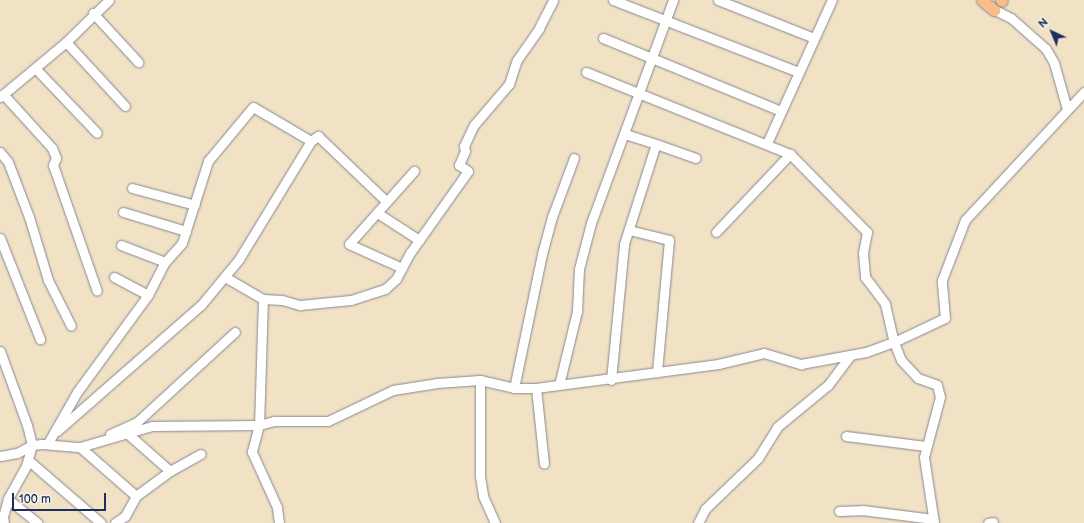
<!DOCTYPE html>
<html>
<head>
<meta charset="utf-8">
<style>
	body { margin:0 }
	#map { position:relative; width:1084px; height:523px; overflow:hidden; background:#f1e1c5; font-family:"Balsamiq Sans",sans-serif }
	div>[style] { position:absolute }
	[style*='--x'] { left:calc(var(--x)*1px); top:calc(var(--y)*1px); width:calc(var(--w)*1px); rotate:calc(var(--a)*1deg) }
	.roads { filter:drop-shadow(0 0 1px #868892) drop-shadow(0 0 1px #868892) }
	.minor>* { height:9px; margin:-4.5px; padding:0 4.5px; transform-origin:4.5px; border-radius:4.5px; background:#fff }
	.major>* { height:11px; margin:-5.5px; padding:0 5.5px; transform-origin:5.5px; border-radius:5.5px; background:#f8bd88 }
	span { translate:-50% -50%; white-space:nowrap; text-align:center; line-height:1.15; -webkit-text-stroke:3px #f7f3e8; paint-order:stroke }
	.north { position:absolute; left:1032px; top:12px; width:40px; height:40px; -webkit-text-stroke:3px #f7f3e8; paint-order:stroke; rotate:316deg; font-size:11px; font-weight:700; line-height:16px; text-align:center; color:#1b2f5e }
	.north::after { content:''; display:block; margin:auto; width:14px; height:18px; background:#1b2f5e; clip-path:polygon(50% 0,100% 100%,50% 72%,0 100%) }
	.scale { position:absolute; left:12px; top:493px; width:94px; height:18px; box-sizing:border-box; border:2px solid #1b2f5e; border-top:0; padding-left:5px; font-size:12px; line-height:14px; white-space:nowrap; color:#1b2f5e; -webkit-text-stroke:3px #f7f3e8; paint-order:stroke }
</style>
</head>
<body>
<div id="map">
	<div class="roads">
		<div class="minor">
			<i style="--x:613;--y:0;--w:199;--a:21.2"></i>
			<i style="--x:718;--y:0;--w:103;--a:21.6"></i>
			<i style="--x:989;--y:7;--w:25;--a:27"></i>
			<i style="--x:1011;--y:18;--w:47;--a:41.5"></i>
			<i style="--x:1046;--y:49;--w:16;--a:60"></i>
			<i style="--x:1054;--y:63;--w:48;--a:74.2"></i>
			<i style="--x:93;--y:13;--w:67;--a:47.4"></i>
			<i style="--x:603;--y:38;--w:192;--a:22.3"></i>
			<i style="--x:66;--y:42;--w:87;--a:47.3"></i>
			<i style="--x:36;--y:69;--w:88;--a:46.4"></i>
			<i style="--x:586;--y:72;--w:220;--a:21.9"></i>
			<i style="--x:790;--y:154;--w:110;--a:45.4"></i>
			<i style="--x:867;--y:232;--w:21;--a:101"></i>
			<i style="--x:863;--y:253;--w:24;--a:85"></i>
			<i style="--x:865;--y:277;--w:34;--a:53"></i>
			<i style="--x:885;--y:304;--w:39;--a:77"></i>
			<i style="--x:894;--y:342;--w:19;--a:69"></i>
			<i style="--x:901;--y:360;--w:25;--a:47"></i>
			<i style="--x:918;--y:378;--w:20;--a:20"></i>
			<i style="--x:937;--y:385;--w:12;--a:76"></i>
			<i style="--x:940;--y:397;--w:62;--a:104.9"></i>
			<i style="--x:924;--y:457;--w:67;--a:81.4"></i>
			<i style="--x:3;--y:94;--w:73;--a:47.8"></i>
			<i style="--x:52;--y:148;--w:11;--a:68"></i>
			<i style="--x:56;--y:158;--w:8;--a:113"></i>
			<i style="--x:53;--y:165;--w:133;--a:70.8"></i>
			<i style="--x:0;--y:97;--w:86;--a:-39.8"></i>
			<i style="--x:66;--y:42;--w:60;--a:-44.3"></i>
			<i style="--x:767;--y:143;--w:157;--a:-65.6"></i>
			<i style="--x:656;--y:144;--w:42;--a:19.3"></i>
			<i style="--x:0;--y:152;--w:13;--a:51"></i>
			<i style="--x:8;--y:162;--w:59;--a:69.1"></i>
			<i style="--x:29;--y:217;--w:66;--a:73.2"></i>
			<i style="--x:48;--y:280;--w:51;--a:63.4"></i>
			<i style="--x:132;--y:188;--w:65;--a:15.1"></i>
			<i style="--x:123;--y:212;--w:66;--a:16.8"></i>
			<i style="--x:379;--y:214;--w:48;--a:33"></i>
			<i style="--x:629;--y:230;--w:41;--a:14"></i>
			<i style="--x:669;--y:240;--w:133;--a:95.2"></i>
			<i style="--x:716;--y:232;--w:108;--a:-46.5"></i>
			<i style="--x:0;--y:238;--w:109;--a:68.4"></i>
			<i style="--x:121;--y:245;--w:47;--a:21.1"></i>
			<i style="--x:402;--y:268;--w:58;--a:-155.6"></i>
			<i style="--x:349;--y:244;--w:98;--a:-48.3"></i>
			<i style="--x:114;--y:277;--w:38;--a:28"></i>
			<i style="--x:225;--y:277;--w:44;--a:30.1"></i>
			<i style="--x:263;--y:299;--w:19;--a:3"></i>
			<i style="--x:282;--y:300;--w:19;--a:16"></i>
			<i style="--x:300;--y:305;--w:51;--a:-5.6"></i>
			<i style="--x:351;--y:300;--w:36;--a:-18"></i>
			<i style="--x:385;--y:289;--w:15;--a:-42"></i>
			<i style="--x:396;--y:279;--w:30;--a:-62"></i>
			<i style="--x:410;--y:253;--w:100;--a:-54.7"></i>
			<i style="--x:468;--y:171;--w:11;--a:-146"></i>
			<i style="--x:459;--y:165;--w:15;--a:-67"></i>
			<i style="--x:465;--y:151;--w:5;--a:-101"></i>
			<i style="--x:464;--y:146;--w:23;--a:-65"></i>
			<i style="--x:474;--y:125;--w:54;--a:-49.5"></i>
			<i style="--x:509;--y:84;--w:25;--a:-72"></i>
			<i style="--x:517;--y:60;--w:39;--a:-55"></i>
			<i style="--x:539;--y:28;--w:31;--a:-63"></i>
			<i style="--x:263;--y:299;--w:126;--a:91.8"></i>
			<i style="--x:259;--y:425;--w:28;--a:105"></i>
			<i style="--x:252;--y:452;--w:60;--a:65.6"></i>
			<i style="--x:277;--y:507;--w:16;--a:83"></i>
			<i style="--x:0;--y:351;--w:79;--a:70"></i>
			<i style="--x:27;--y:425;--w:21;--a:76"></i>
			<i style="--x:32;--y:445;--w:22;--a:106"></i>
			<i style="--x:26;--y:466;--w:38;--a:119"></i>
			<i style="--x:8;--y:499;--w:19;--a:106"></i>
			<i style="--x:3;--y:517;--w:6;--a:81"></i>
			<i style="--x:480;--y:380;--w:96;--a:90"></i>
			<i style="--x:480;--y:476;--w:20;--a:81"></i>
			<i style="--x:483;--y:496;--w:30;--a:66"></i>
			<i style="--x:611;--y:380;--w:137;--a:-84.5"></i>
			<i style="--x:624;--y:244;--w:105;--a:-72.3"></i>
			<i style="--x:656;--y:144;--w:32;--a:-162"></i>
			<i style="--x:559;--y:385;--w:76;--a:-76.3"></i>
			<i style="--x:577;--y:311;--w:42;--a:-87.3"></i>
			<i style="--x:579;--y:269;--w:48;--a:-75.4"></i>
			<i style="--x:591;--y:223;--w:238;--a:-69.8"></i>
			<i style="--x:514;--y:388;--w:137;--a:-78.2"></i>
			<i style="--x:542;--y:254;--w:38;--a:-75"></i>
			<i style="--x:552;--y:217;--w:63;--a:-69.6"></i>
			<i style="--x:536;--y:388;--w:76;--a:84"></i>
			<i style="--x:57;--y:431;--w:191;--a:-41.2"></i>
			<i style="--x:201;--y:305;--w:60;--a:-50.4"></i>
			<i style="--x:239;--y:259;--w:138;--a:-58.6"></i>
			<i style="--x:311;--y:141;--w:9;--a:-36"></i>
			<i style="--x:318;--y:136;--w:95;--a:43.7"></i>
			<i style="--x:110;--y:434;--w:30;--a:-24"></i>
			<i style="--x:137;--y:422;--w:133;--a:-42.6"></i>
			<i style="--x:128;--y:434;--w:56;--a:41.4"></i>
			<i style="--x:846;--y:436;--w:80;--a:7.2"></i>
			<i style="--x:48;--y:443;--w:59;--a:-60.4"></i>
			<i style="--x:77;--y:392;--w:120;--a:-53.8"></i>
			<i style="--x:148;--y:295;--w:37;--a:-63"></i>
			<i style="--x:165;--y:262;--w:25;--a:-48"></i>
			<i style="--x:182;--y:243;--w:86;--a:-72.4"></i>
			<i style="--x:208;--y:161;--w:70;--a:-50.2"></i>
			<i style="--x:253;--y:107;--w:67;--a:30.4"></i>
			<i style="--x:80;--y:447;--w:74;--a:41.2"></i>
			<i style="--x:0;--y:456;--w:17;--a:-10"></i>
			<i style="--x:17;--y:453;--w:17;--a:-28"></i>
			<i style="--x:32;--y:445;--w:10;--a:-6"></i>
			<i style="--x:42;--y:444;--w:38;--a:5"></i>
			<i style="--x:80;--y:447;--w:75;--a:-16.3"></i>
			<i style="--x:152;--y:426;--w:107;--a:-0.5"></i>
			<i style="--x:259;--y:425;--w:16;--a:-15"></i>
			<i style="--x:274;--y:421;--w:54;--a:0"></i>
			<i style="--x:328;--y:421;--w:72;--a:-25.5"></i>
			<i style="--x:393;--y:390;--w:45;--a:-9"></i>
			<i style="--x:437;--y:383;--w:43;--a:-4"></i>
			<i style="--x:480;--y:380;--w:35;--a:13"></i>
			<i style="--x:514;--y:388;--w:22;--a:0"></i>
			<i style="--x:536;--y:388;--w:184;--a:-7.5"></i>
			<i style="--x:718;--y:364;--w:47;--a:-13.4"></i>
			<i style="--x:764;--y:353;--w:39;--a:17"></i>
			<i style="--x:801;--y:364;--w:66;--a:-10.5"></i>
			<i style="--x:866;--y:352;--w:30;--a:-20"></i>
			<i style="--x:894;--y:342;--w:56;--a:-25.2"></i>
			<i style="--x:945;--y:318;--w:38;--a:-95"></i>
			<i style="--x:942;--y:280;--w:64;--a:-69"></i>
			<i style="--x:965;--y:220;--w:175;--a:-47.1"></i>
			<i style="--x:28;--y:460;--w:96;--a:40.8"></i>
			<i style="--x:8;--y:499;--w:38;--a:39"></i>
			<i style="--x:839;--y:511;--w:23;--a:-2"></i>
			<i style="--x:862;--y:510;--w:72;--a:7.2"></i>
			<i style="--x:115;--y:523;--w:12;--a:-35"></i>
			<i style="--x:125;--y:516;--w:23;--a:-61"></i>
			<i style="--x:136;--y:496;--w:42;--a:-36.3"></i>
			<i style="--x:170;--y:471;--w:35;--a:-29"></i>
			<i style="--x:698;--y:523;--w:16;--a:-63"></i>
			<i style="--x:705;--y:509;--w:74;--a:-43.9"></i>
			<i style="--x:758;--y:458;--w:36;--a:-58"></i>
			<i style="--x:777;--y:427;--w:66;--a:-39.5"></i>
			<i style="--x:828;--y:385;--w:36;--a:-53"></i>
			<i style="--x:988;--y:523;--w:5;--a:-11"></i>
		</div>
		<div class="major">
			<i style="--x:982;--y:0;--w:16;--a:40"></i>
			<i style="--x:1001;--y:0;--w:1;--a:45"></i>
		</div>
	</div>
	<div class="north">N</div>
	<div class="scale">100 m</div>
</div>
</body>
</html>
